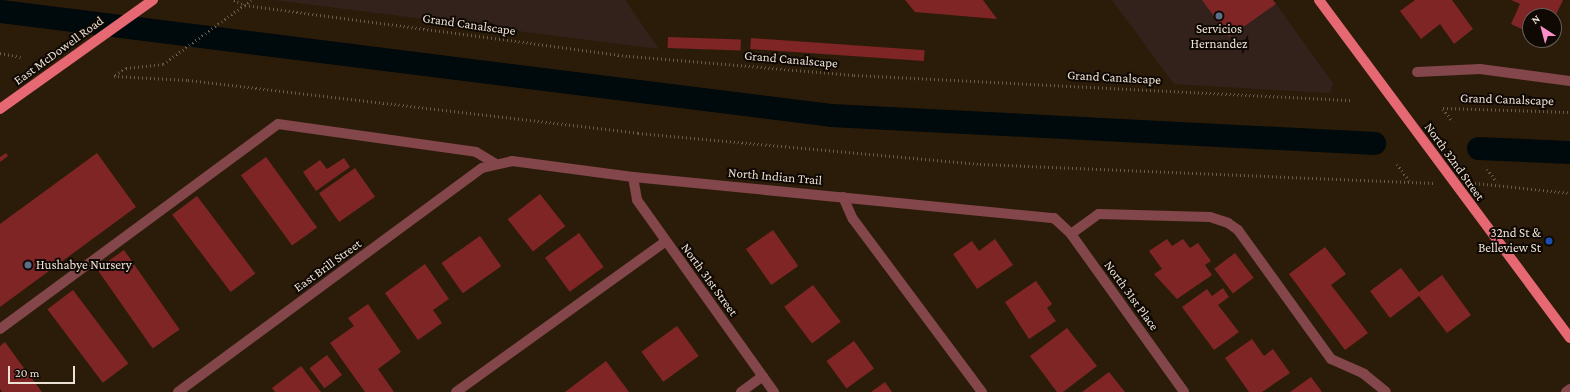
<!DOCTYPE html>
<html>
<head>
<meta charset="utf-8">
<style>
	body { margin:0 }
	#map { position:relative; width:1570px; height:392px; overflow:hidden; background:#2b1c09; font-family:"Crimson Pro",serif }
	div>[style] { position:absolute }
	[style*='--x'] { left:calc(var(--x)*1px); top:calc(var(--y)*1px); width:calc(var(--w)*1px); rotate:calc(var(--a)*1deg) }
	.commercial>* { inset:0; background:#33221b }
	.canal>* { height:23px; margin:-11.5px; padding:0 11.5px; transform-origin:11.5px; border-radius:11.5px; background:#00090b }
	.building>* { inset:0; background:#7f2525; transform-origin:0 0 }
	.path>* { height:2.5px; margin-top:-1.25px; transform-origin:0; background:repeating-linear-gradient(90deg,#6a5c4b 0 1px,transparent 0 4px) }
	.minor>* { height:10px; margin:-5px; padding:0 5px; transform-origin:5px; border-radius:5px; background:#83464a }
	.major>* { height:10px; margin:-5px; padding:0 5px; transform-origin:5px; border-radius:5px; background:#e66873 }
	.dots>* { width:11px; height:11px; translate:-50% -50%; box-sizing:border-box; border:2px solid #0f0803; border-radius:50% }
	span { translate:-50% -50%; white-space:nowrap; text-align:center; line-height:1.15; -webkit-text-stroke:4px #0f0803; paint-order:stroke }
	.street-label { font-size:13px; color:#ece1d5 }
	.poi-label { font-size:13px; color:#ece1d5 }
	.right { translate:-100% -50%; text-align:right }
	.left { translate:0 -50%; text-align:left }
	.north { position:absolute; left:1522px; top:8px; width:40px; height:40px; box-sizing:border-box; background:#0f0803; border:1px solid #675f57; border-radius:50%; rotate:324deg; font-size:11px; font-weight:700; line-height:16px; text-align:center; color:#ece1d5 }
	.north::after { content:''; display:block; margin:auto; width:14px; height:18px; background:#f98fc8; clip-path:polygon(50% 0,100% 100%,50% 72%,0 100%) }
	.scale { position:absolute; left:8px; top:366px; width:67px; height:18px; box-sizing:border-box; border:2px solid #ece1d5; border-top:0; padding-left:5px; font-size:12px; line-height:14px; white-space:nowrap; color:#ece1d5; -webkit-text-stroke:3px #0f0803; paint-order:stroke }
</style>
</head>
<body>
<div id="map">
	<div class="commercial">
		<i style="clip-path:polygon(274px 0,625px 0,659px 49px)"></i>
		<i style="clip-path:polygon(1112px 0,1273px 0,1333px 83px,1330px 93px,1174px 84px)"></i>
	</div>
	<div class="canal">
		<i style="--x:0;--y:11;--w:837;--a:7.13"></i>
		<i style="--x:831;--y:115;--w:544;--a:2.95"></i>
		<i style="--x:1478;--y:148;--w:92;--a:2.5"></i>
	</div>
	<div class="building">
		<i style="clip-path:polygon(905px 0,983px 0,997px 19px,915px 12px)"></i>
		<i style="clip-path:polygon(1202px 0,1273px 0,1276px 4px,1229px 37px)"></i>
		<i style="clip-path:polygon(1415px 0,1452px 0,1473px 29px,1454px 44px,1440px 24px,1421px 39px,1400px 11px)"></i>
		<i style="clip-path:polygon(1511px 0,1563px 0,1554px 19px,1554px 16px,1530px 16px,1530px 33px,1511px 24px,1520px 4px)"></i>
		<i style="left:668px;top:37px;width:73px;height:11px;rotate:2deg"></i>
		<i style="left:751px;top:38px;width:174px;height:11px;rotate:4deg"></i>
		<i style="clip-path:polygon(6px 153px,8px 156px,0 162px,0 157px)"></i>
		<i style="clip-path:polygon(97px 153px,136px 207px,0 307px,0 224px)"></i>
		<i style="left:266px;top:157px;width:87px;height:31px;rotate:54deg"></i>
		<i style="clip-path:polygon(344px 158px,350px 167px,316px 191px,303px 172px,320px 160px,327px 169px)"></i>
		<i style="left:355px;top:168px;width:35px;height:44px;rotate:55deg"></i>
		<i style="left:540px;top:194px;width:41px;height:41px;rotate:52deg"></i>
		<i style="left:197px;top:196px;width:97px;height:31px;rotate:53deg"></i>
		<i style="left:773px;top:230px;width:44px;height:33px;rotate:55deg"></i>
		<i style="left:579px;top:233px;width:42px;height:42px;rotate:54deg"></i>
		<i style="left:480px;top:236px;width:37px;height:47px;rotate:55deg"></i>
		<i style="clip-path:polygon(995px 239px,1013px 265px,977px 289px,953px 254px,972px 241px,979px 251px)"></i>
		<i style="clip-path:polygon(1167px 239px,1172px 246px,1183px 239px,1190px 248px,1198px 243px,1211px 261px,1205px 265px,1212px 275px,1177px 299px,1154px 274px,1162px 269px,1149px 251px)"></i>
		<i style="clip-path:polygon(1325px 247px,1346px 274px,1331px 285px,1368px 333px,1345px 350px,1289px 274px)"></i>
		<i style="left:124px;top:250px;width:97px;height:33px;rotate:55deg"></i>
		<i style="left:1235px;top:253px;width:31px;height:26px;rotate:53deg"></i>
		<i style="clip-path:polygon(425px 264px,449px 299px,433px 310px,442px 323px,418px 340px,385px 293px)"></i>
		<i style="clip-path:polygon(1401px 268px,1419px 292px,1442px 275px,1471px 315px,1447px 333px,1419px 296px,1390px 318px,1370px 291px)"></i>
		<i style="clip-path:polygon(1036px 281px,1052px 304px,1047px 308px,1056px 321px,1029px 339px,1005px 302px)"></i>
		<i style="left:813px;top:285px;width:46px;height:36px;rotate:53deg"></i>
		<i style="clip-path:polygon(1223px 288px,1229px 297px,1218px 305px,1239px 332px,1214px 350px,1182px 307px,1207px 289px,1212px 296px)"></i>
		<i style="left:73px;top:290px;width:92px;height:32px;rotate:53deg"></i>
		<i style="clip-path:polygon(368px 304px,401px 352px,378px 369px,394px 392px,365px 392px,330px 343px,354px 326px,348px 318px)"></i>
		<i style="left:677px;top:326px;width:37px;height:44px;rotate:54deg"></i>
		<i style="clip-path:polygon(1067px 328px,1097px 366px,1063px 392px,1057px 392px,1030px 356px)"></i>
		<i style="clip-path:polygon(1252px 339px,1264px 356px,1273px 349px,1290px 373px,1262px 392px,1249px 392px,1225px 358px)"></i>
		<i style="left:854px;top:341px;width:34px;height:34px;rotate:54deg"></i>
		<i style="clip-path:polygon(5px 342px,18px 360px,42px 392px,2px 392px,0 389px,0 346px)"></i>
		<i style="left:327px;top:355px;width:25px;height:22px;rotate:53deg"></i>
		<i style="clip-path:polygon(606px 361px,629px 392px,565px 392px)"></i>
		<i style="clip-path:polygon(301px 366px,321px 392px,275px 392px,272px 388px)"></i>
		<i style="clip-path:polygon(1109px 372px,1125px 392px,1082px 392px)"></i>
		<i style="clip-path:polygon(1311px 377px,1322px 392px,1290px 392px)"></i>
		<i style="clip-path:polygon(885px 382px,892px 392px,871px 392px)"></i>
	</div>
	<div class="path">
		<i style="--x:234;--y:0;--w:12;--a:24"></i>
		<i style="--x:245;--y:5;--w:387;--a:7.6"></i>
		<i style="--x:629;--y:56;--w:226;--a:4.8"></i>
		<i style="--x:854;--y:75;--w:498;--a:2.9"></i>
		<i style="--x:0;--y:53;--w:21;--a:11"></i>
		<i style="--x:115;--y:75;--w:13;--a:-32"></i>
		<i style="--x:126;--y:68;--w:37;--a:-6"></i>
		<i style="--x:163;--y:64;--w:109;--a:-36"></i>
		<i style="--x:114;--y:76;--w:74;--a:3.1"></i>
		<i style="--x:188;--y:80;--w:453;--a:6.7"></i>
		<i style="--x:638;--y:133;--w:343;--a:5.2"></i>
		<i style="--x:980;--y:164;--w:454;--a:2.4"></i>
		<i style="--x:1443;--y:108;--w:127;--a:1.8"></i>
		<i style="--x:1443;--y:109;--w:16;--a:52"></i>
		<i style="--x:1397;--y:164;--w:22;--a:54"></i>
		<i style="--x:1487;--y:169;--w:16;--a:52"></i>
		<i style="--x:1475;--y:183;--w:96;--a:6"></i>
	</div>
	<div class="minor">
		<i style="--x:1417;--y:72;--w:63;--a:-2.7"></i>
		<i style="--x:1480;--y:69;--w:91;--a:7.6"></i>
		<i style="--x:633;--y:177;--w:23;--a:80"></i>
		<i style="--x:637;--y:200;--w:236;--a:54.5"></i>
		<i style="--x:843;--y:197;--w:24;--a:66"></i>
		<i style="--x:853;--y:219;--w:216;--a:53.3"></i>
		<i style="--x:1071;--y:234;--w:34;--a:-36"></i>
		<i style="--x:1099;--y:214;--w:111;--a:1.5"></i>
		<i style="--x:1210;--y:217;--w:19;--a:18"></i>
		<i style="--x:1228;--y:223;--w:12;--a:35"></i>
		<i style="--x:1238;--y:230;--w:159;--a:54.2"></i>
		<i style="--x:1331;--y:359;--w:36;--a:24"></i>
		<i style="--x:1364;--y:374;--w:28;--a:39"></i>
		<i style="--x:0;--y:329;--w:345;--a:-36.4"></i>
		<i style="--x:278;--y:124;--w:200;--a:8"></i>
		<i style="--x:476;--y:152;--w:21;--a:31"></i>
		<i style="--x:178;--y:392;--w:378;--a:-36.4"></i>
		<i style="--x:482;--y:168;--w:31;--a:-13"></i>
		<i style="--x:512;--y:161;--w:122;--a:7.5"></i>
		<i style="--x:633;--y:177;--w:423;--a:5.6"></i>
		<i style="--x:1054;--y:218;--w:23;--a:43"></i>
		<i style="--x:1071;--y:234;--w:194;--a:54.4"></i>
		<i style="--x:456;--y:392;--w:257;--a:-35.7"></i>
		<i style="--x:741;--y:392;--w:27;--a:-36"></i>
		<i style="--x:1566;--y:392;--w:5;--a:-37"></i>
	</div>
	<div class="major">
		<i style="--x:1319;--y:0;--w:421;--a:53.4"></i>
		<i style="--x:0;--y:109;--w:188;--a:-35.5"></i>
	</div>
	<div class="dots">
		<i style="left:1219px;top:16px;background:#5c6f8a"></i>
		<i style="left:1549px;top:241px;background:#1a4fb4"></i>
		<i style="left:28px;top:265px;background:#5c6f8a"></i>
	</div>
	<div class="street-label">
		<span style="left:469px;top:25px;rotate:8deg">Grand Canalscape</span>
		<span style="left:59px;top:51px;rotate:-36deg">East McDowell Road</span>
		<span style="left:791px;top:60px;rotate:5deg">Grand Canalscape</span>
		<span style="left:1114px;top:78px;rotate:3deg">Grand Canalscape</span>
		<span style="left:1507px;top:100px;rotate:2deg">Grand Canalscape</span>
		<span style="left:1454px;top:162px;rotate:54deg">North 32nd Street</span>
		<span style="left:775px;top:177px;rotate:5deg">North Indian Trail</span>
		<span style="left:328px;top:266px;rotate:-36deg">East Brill Street</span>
		<span style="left:709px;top:280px;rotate:54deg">North 31st Street</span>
		<span style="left:1131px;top:296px;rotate:54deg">North 31st Place</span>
	</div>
	<div class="poi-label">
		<span style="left:1219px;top:37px">Servicios<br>Hernandez</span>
		<span class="right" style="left:1541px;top:241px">32nd St &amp;<br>Belleview St</span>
		<span class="left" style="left:36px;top:265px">Hushabye Nursery</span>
	</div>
	<div class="north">N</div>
	<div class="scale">20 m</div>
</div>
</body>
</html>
